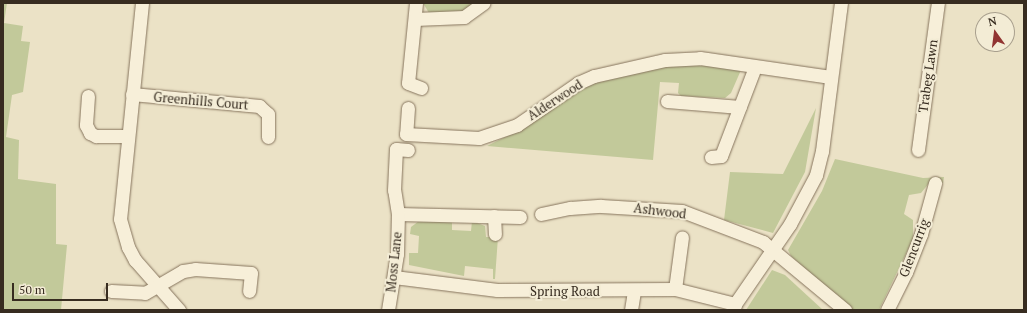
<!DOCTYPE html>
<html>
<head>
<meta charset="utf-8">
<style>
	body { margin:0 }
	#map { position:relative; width:1027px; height:313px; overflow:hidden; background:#ebe2c6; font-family:"PT Serif",serif }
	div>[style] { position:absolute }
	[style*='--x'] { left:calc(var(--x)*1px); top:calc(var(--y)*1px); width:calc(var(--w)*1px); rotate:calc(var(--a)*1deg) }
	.green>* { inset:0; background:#c2c99a }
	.roads { filter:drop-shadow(0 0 1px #86745d) drop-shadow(0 0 1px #86745d) }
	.minor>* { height:13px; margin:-6.5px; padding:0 6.5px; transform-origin:6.5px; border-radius:6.5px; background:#f7efd9 }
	span { translate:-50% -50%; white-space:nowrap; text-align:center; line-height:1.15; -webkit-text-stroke:4px #f3ecd5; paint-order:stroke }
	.street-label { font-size:13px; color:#372c20 }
	.frame { position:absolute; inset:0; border:4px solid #372c20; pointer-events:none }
	.north { position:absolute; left:975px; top:12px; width:40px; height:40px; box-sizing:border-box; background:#f3ecd5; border:1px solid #a89f8d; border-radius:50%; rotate:346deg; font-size:11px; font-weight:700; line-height:16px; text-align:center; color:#372c20 }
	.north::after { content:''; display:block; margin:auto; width:14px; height:18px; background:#913431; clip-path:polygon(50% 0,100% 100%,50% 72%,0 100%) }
	.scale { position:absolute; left:12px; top:283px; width:96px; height:18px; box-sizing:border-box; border:2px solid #372c20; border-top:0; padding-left:5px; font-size:12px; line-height:14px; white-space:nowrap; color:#372c20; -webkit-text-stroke:3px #f3ecd5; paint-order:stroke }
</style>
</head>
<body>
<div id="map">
	<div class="green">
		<i style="clip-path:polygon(3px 3px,7px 3px,4px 23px,23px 26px,21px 41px,30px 42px,23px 92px,12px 95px,6px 137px,19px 140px,18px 179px,56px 184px,56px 244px,67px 245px,61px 310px,3px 310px)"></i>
		<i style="clip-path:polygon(423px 3px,474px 3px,463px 11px,429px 13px)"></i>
		<i style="clip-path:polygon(681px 64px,708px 65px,741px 70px,731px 93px,725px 98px,681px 96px,678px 93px,679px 83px,660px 82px,653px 160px,487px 146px,529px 125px,571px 93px,589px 83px)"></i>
		<i style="clip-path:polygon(816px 108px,805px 172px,773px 233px,724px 220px,730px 172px,783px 174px)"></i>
		<i style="clip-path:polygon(835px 159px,923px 178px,944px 177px,943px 183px,930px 182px,921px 193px,909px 195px,904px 214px,913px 220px,913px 239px,879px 310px,851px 310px,791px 256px,788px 250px,822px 191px)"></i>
		<i style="clip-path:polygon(419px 221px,452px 221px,452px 230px,471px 231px,472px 221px,485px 226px,486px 237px,498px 237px,495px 279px,493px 279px,493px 269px,465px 266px,464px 276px,409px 265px,409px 253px,418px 253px,419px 236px,410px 234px,411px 227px)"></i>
		<i style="clip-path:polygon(772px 270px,785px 275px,823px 310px,746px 310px)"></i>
	</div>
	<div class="roads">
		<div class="minor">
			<i style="--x:142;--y:3;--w:217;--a:95.8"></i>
			<i style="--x:120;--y:219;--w:29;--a:74"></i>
			<i style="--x:128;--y:247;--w:15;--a:62"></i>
			<i style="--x:135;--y:260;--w:67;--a:48.7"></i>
			<i style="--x:416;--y:3;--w:80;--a:95.7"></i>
			<i style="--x:408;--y:83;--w:14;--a:21"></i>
			<i style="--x:415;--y:19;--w:49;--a:-2.3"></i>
			<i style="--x:464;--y:17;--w:24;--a:-36"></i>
			<i style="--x:132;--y:94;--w:128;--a:5.4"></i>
			<i style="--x:259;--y:106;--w:12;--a:42"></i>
			<i style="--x:268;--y:114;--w:23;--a:90"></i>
			<i style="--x:88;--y:96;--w:29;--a:94"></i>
			<i style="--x:86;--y:125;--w:9;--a:63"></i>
			<i style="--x:90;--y:133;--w:7;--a:27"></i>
			<i style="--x:96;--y:136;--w:31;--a:0"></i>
			<i style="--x:667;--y:101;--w:73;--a:4.7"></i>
			<i style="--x:408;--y:108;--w:26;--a:94"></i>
			<i style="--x:406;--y:134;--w:73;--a:3.1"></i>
			<i style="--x:479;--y:138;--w:40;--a:-18.9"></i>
			<i style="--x:517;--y:125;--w:74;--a:-34.5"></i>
			<i style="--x:578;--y:83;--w:17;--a:-24"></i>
			<i style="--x:594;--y:76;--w:73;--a:-12.7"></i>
			<i style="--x:665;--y:60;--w:35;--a:-3"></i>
			<i style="--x:700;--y:58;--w:132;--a:8.3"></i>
			<i style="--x:918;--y:150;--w:148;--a:-82.3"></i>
			<i style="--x:711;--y:157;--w:10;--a:-6"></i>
			<i style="--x:721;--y:156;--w:95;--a:-69.1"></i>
			<i style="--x:398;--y:214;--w:122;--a:1.4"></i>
			<i style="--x:541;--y:214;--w:30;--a:-12"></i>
			<i style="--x:570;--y:208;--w:31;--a:-4"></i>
			<i style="--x:601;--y:206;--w:81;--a:3.5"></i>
			<i style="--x:682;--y:211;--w:87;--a:20.9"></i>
			<i style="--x:763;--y:242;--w:107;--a:39.7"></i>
			<i style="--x:494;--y:216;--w:18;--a:87"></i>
			<i style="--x:394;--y:277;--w:104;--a:7.2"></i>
			<i style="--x:497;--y:290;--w:178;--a:-0.3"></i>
			<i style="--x:675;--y:289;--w:62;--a:14"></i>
			<i style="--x:675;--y:289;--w:52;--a:-82.3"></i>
			<i style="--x:111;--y:291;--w:34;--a:3"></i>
			<i style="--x:145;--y:293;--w:44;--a:-30.1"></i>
			<i style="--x:183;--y:271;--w:12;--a:-9"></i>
			<i style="--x:195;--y:269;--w:56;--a:4.1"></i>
			<i style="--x:251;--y:273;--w:18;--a:96"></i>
			<i style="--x:388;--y:310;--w:57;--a:-80.9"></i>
			<i style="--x:397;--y:254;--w:40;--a:-88.6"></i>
			<i style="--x:398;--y:214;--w:24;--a:-99"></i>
			<i style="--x:394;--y:190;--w:41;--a:-87.2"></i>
			<i style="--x:396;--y:149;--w:12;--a:5"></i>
			<i style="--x:631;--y:310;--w:19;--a:-81"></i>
			<i style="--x:734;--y:310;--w:6;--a:-81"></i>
			<i style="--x:735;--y:304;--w:97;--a:-55.5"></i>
			<i style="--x:790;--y:224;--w:55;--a:-62"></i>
			<i style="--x:816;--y:175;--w:25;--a:-76"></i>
			<i style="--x:822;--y:151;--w:149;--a:-82.7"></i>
			<i style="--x:887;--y:310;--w:42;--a:-63.4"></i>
			<i style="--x:906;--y:272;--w:41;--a:-68.5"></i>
			<i style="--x:921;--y:234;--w:53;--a:-74.6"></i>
		</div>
	</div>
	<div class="street-label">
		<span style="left:928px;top:76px;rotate:-82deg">Trabeg Lawn</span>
		<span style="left:555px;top:100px;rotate:-33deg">Alderwood</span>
		<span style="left:201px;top:101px;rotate:5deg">Greenhills Court</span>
		<span style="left:660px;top:211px;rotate:7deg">Ashwood</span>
		<span style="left:914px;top:248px;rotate:-69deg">Glencurrig</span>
		<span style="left:394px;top:262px;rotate:-84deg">Moss Lane</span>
		<span style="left:565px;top:291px">Spring Road</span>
	</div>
	<div class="frame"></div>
	<div class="north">N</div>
	<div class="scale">50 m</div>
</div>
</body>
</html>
